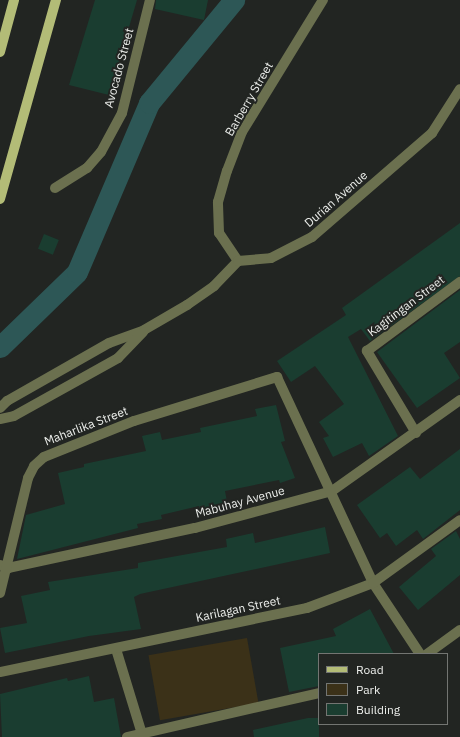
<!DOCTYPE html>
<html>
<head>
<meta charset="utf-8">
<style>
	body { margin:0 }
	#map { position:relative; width:460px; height:737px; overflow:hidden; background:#222522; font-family:"IBM Plex Sans",sans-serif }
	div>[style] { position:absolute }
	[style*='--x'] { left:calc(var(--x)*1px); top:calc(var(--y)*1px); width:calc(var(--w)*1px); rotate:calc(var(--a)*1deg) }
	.green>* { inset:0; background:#3b3118; transform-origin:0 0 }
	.canal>* { height:21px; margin:-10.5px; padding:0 10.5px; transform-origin:10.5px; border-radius:10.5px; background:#2d5756 }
	.building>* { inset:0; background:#1a3d30; transform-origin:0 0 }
	.minor>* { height:10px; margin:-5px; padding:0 5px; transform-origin:5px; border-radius:5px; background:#6b704f }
	.major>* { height:10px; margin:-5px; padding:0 5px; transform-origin:5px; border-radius:5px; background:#b3bc77 }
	span { translate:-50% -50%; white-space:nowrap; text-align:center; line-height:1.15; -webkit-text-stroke:4px #222522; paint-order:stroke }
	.street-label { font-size:12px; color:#eceeeb }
	.legend { position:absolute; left:318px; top:653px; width:130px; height:72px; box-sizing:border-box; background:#222522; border:1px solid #737572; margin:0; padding:5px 7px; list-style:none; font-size:12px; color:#eceeeb }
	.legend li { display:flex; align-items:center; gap:8px; height:20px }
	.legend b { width:20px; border:1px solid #737572 }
</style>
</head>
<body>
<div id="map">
	<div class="green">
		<i style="left:247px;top:638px;width:66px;height:100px;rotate:80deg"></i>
	</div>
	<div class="canal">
		<i style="--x:0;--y:347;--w:107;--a:-44.2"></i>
		<i style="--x:77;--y:272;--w:184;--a:-66.9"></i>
		<i style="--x:149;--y:103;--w:134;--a:-50.5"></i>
	</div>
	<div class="building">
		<i style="clip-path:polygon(95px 0,137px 0,109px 95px,69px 85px)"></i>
		<i style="clip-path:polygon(156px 0,208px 0,204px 20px,155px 9px)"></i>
		<i style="clip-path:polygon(460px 223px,460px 276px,370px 341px,361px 329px,348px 337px,398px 436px,369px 456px,362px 443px,333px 457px,323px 438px,329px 436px,319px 422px,344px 404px,315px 366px,291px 382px,277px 361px,346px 315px,342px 308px)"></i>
		<i style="left:44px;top:234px;width:16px;height:16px;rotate:22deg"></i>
		<i style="clip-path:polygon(460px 290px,460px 342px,444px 353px,460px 378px,417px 408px,377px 352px)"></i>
		<i style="clip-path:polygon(276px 405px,285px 441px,281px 442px,295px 478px,280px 483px,279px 480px,225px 491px,228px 507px,201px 513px,199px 506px,161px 515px,162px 519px,137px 524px,138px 528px,17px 559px,26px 515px,65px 504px,58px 473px,84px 467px,84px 464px,146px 451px,142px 436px,160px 432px,162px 440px,201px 432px,200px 428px,257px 416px,255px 409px)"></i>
		<i style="clip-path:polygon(460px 449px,460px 510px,423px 539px,417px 530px,396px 546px,387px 533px,380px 538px,357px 505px,410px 467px,420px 479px)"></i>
		<i style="clip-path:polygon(325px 527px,330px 553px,140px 594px,134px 597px,141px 629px,89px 636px,5px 653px,0 628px,27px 623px,21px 596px,50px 590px,48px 582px,138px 568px,138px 563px,227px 547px,226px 539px,253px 533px,255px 543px)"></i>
		<i style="clip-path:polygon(456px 531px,460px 539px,460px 575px,418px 610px,399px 587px,436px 556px,431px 549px)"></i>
		<i style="clip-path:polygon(370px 609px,394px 654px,319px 654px,319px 686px,289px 692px,280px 648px,336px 636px,333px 629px)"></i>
		<i style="clip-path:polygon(89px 676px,94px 702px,114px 698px,121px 737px,2px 737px,0 694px,67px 678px,68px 681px)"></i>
		<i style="clip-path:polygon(308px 718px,319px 718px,319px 737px,254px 737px,253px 730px)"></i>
	</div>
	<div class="minor">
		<i style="--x:55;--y:188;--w:38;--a:-32"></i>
		<i style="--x:87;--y:168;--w:21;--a:-49"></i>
		<i style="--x:101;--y:152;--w:44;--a:-61.7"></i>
		<i style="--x:122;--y:113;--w:116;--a:-76.1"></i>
		<i style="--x:238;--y:261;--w:34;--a:-124"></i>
		<i style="--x:219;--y:233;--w:31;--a:-92"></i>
		<i style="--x:218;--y:202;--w:32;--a:-74"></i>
		<i style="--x:227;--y:171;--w:42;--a:-69"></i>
		<i style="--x:242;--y:132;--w:155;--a:-58.5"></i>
		<i style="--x:0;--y:408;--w:10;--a:-45"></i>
		<i style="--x:7;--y:401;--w:117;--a:-29.6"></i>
		<i style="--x:109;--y:343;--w:37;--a:-20"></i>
		<i style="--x:144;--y:330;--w:50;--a:-30.2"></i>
		<i style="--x:187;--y:305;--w:33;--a:-35"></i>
		<i style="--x:214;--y:286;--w:35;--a:-46"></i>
		<i style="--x:238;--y:261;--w:33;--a:-5"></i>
		<i style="--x:271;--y:258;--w:46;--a:-27.1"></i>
		<i style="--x:312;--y:237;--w:159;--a:-40.9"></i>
		<i style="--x:432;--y:133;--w:52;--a:-57.5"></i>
		<i style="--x:0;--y:419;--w:14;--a:-12"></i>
		<i style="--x:14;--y:416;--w:119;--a:-29.1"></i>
		<i style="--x:118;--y:358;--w:36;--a:-46"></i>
		<i style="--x:416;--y:433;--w:96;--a:-120.9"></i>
		<i style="--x:367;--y:351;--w:116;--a:-36.6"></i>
		<i style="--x:0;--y:565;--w:9;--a:21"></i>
		<i style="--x:8;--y:568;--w:191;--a:-12.1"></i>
		<i style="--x:195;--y:528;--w:142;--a:-15.1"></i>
		<i style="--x:332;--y:491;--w:157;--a:-35.4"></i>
		<i style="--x:0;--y:593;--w:118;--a:-76.3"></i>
		<i style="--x:28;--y:478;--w:13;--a:-63"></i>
		<i style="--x:34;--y:466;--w:13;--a:-42"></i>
		<i style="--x:44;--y:457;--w:97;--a:-21.8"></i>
		<i style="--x:134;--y:421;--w:150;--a:-17.1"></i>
		<i style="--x:277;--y:377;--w:227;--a:65"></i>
		<i style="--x:373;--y:583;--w:85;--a:56.5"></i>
		<i style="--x:116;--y:649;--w:89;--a:73"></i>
		<i style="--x:427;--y:654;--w:41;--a:-36"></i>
		<i style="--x:0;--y:672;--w:314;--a:-11.8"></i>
		<i style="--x:307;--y:608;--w:71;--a:-20.7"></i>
		<i style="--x:373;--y:583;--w:107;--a:-35.9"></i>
		<i style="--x:127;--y:737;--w:197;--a:-12.9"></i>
	</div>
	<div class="major">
		<i style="--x:0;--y:52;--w:54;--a:-74.9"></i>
		<i style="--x:0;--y:199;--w:207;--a:-74.3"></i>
	</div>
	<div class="street-label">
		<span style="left:119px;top:68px;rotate:-75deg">Avocado Street</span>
		<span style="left:249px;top:99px;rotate:-60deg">Barberry Street</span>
		<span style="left:336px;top:199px;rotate:-41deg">Durian Avenue</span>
		<span style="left:406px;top:306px;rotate:-37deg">Kagitingan Street</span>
		<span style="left:86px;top:426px;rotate:-21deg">Maharlika Street</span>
		<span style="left:240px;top:502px;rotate:-15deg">Mabuhay Avenue</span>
		<span style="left:238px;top:609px;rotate:-12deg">Karilagan Street</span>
	</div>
	<ul class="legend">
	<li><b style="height:5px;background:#b3bc77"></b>Road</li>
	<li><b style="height:11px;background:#3b3118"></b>Park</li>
	<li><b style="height:11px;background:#1a3d30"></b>Building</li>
	</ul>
</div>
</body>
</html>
